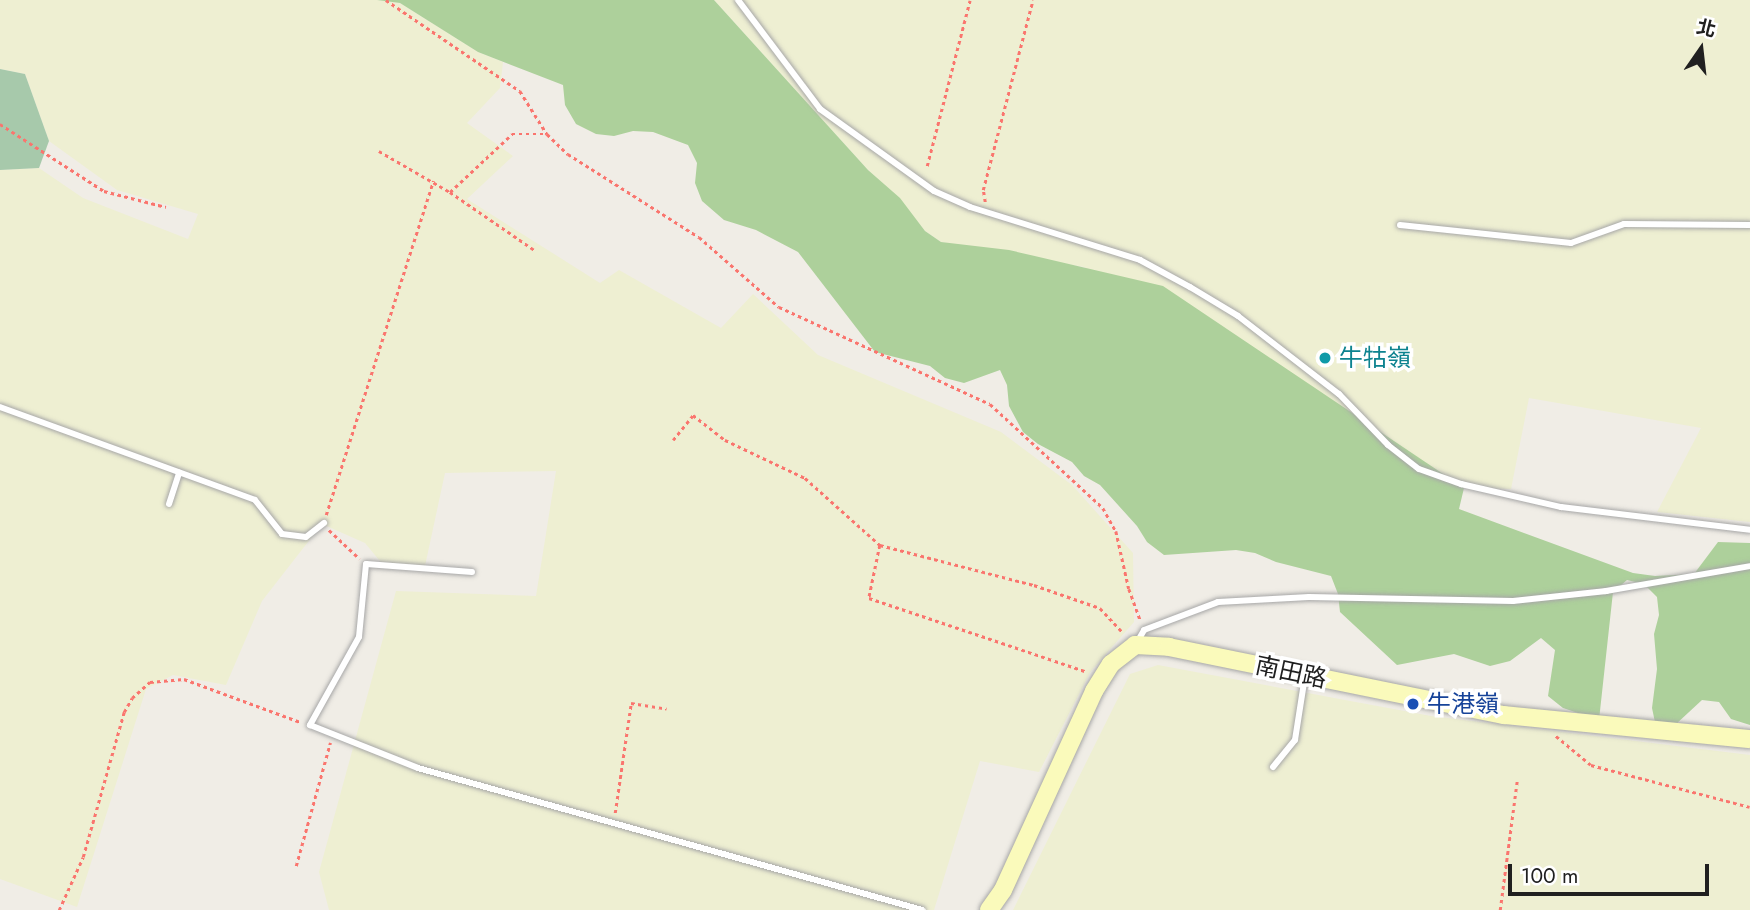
<!DOCTYPE html>
<html>
<head>
<meta charset="utf-8">
<style>
	body { margin:0 }
	#map { position:relative; width:1750px; height:910px; overflow:hidden; background:#f0ede6; font-family:Jost,"Noto Sans TC",sans-serif }
	div>[style] { position:absolute }
	[style*='--x'] { left:calc(var(--x)*1px); top:calc(var(--y)*1px); width:calc(var(--w)*1px); rotate:calc(var(--a)*1deg) }
	.farmland>* { inset:0; background:#eeefd2 }
	.forest>* { inset:0; background:#add09b }
	.cemetery>* { inset:0; background:#a7c9ab }
	.path>* { height:2.5px; margin-top:-1.25px; transform-origin:0; background:repeating-linear-gradient(90deg,#fa756e 0 3.5px,transparent 0 7px) }
	.roads { filter:drop-shadow(0 0 2px #a7a7a7) drop-shadow(0 0 2px #a7a7a7) }
	.service>* { height:6px; margin:-3px; padding:0 3px; transform-origin:3px; border-radius:3px; background:#fff }
	.secondary>* { height:18px; margin:-9px; padding:0 9px; transform-origin:9px; border-radius:9px; background:#fafabb }
	.dots>* { width:19px; height:19px; translate:-50% -50%; box-sizing:border-box; border:4px solid #fff; border-radius:50% }
	span { translate:-50% -50%; white-space:nowrap; text-align:center; line-height:1.15; -webkit-text-stroke:7px #fff; paint-order:stroke }
	.culture-label { font-size:24px; color:#0d838f }
	.left { translate:0 -50%; text-align:left }
	.street-label { font-size:24px; color:#202020 }
	.transit-label { font-size:24px; color:#164399 }
	.north { position:absolute; left:1666px; top:14px; width:70px; height:70px; -webkit-text-stroke:5px #fff; paint-order:stroke; rotate:14deg; font-size:19px; font-weight:700; line-height:28px; text-align:center; color:#202020 }
	.north::after { content:''; display:block; margin:auto; width:24px; height:32px; background:#202020; clip-path:polygon(50% 0,100% 100%,50% 72%,0 100%) }
	.scale { position:absolute; left:1508px; top:864px; width:201px; height:32px; box-sizing:border-box; border:4px solid #202020; border-top:0; padding-left:9px; font-size:21px; line-height:24px; white-space:nowrap; color:#202020; -webkit-text-stroke:5px #fff; paint-order:stroke }
</style>
</head>
<body>
<div id="map">
	<div class="farmland">
		<i style="clip-path:polygon(0 0,377px 0,400px 3px,478px 52px,503px 62px,500px 88px,467px 123px,513px 156px,467px 199px,600px 283px,619px 270px,721px 328px,753px 294px,818px 355px,1001px 432px,1072px 485px,1133px 553px,1134px 622px,1091px 671px,1039px 772px,980px 761px,934px 910px,329px 910px,319px 872px,396px 591px,536px 596px,556px 471px,445px 473px,425px 566px,384px 566px,365px 543px,322px 524px,262px 601px,226px 685px,173px 675px,146px 689px,77px 907px,0 879px,0 170px,39px 168px,83px 198px,188px 239px,198px 214px,117px 190px,49px 141px,25px 74px,0 69px)"></i>
		<i style="clip-path:polygon(714px 0,1750px 0,1750px 522px,1657px 512px,1701px 428px,1529px 398px,1511px 489px,1464px 488px,1084px 267px,941px 242px,925px 231px,899px 198px,868px 170px)"></i>
		<i style="clip-path:polygon(1158px 665px,1431px 716px,1750px 755px,1750px 910px,1013px 910px,1130px 674px)"></i>
	</div>
	<div class="forest">
		<i style="clip-path:polygon(377px 0,714px 0,868px 170px,900px 198px,925px 231px,941px 242px,1009px 250px,1163px 286px,1464px 488px,1459px 509px,1633px 573px,1655px 576px,1694px 574px,1718px 542px,1750px 543px,1750px 725px,1731px 719px,1719px 702px,1702px 700px,1675px 725px,1656px 727px,1652px 708px,1657px 669px,1654px 634px,1659px 615px,1657px 597px,1644px 584px,1627px 580px,1613px 592px,1599px 720px,1563px 708px,1548px 696px,1555px 650px,1541px 638px,1510px 661px,1490px 666px,1454px 654px,1397px 665px,1340px 612px,1338px 594px,1331px 576px,1276px 562px,1255px 553px,1236px 550px,1164px 555px,1147px 542px,1137px 526px,1100px 485px,1084px 476px,1072px 462px,1038px 444px,1023px 432px,1009px 406px,1007px 385px,1000px 370px,964px 383px,945px 378px,930px 366px,875px 352px,798px 252px,756px 230px,724px 220px,702px 201px,695px 183px,697px 163px,688px 145px,653px 132px,633px 131px,614px 136px,596px 134px,576px 124px,565px 105px,563px 85px,478px 52px,400px 3px)"></i>
	</div>
	<div class="cemetery">
		<i style="clip-path:polygon(0 69px,25px 74px,49px 141px,39px 168px,0 170px)"></i>
	</div>
	<div class="path">
		<i style="--x:386;--y:0;--w:162;--a:34.2"></i>
		<i style="--x:520;--y:91;--w:51;--a:57.9"></i>
		<i style="--x:547;--y:134;--w:29;--a:44"></i>
		<i style="--x:568;--y:154;--w:155;--a:32.4"></i>
		<i style="--x:699;--y:237;--w:106;--a:41.2"></i>
		<i style="--x:779;--y:307;--w:232;--a:24.7"></i>
		<i style="--x:990;--y:404;--w:154;--a:42.6"></i>
		<i style="--x:1103;--y:508;--w:26;--a:61"></i>
		<i style="--x:1116;--y:531;--w:59;--a:77.4"></i>
		<i style="--x:1129;--y:589;--w:33;--a:70"></i>
		<i style="--x:0;--y:124;--w:124;--a:32.8"></i>
		<i style="--x:104;--y:191;--w:64;--a:14.5"></i>
		<i style="--x:379;--y:151;--w:82;--a:30"></i>
		<i style="--x:450;--y:192;--w:85;--a:-43.1"></i>
		<i style="--x:512;--y:134;--w:35;--a:0"></i>
		<i style="--x:927;--y:166;--w:171;--a:-75.5"></i>
		<i style="--x:450;--y:192;--w:104;--a:34.5"></i>
		<i style="--x:985;--y:202;--w:12;--a:-99"></i>
		<i style="--x:983;--y:190;--w:196;--a:-75.3"></i>
		<i style="--x:673;--y:440;--w:32;--a:-51"></i>
		<i style="--x:693;--y:415;--w:41;--a:38"></i>
		<i style="--x:725;--y:440;--w:89;--a:25.4"></i>
		<i style="--x:805;--y:478;--w:101;--a:41.8"></i>
		<i style="--x:880;--y:545;--w:159;--a:14.6"></i>
		<i style="--x:1034;--y:585;--w:70;--a:19.2"></i>
		<i style="--x:1100;--y:608;--w:34;--a:47"></i>
		<i style="--x:326;--y:515;--w:351;--a:-72.2"></i>
		<i style="--x:329;--y:530;--w:42;--a:43.1"></i>
		<i style="--x:880;--y:545;--w:54;--a:101.7"></i>
		<i style="--x:869;--y:598;--w:230;--a:18.7"></i>
		<i style="--x:1556;--y:736;--w:45;--a:39.6"></i>
		<i style="--x:1591;--y:765;--w:164;--a:14.8"></i>
		<i style="--x:615;--y:813;--w:111;--a:-81.7"></i>
		<i style="--x:631;--y:703;--w:36;--a:9"></i>
		<i style="--x:296;--y:866;--w:128;--a:-74.5"></i>
		<i style="--x:59;--y:910;--w:58;--a:-65.6"></i>
		<i style="--x:83;--y:857;--w:151;--a:-74.2"></i>
		<i style="--x:124;--y:712;--w:16;--a:-60"></i>
		<i style="--x:132;--y:698;--w:24;--a:-42"></i>
		<i style="--x:150;--y:682;--w:34;--a:-5"></i>
		<i style="--x:184;--y:679;--w:124;--a:20.3"></i>
		<i style="--x:1500;--y:910;--w:131;--a:-82.5"></i>
	</div>
	<div class="roads">
		<div class="service">
			<i style="--x:738;--y:0;--w:136;--a:53"></i>
			<i style="--x:820;--y:109;--w:140;--a:35.7"></i>
			<i style="--x:934;--y:191;--w:39;--a:24"></i>
			<i style="--x:970;--y:207;--w:178;--a:17.3"></i>
			<i style="--x:1140;--y:260;--w:57;--a:28.4"></i>
			<i style="--x:1190;--y:287;--w:56;--a:31.1"></i>
			<i style="--x:1238;--y:316;--w:128;--a:37.7"></i>
			<i style="--x:1339;--y:394;--w:71;--a:46.1"></i>
			<i style="--x:1388;--y:445;--w:39;--a:38"></i>
			<i style="--x:1419;--y:469;--w:45;--a:19.7"></i>
			<i style="--x:1461;--y:484;--w:103;--a:13"></i>
			<i style="--x:1561;--y:507;--w:190;--a:6.9"></i>
			<i style="--x:1400;--y:225;--w:172;--a:6"></i>
			<i style="--x:1571;--y:243;--w:56;--a:-19.7"></i>
			<i style="--x:1624;--y:224;--w:126;--a:0.5"></i>
			<i style="--x:0;--y:407;--w:271;--a:20"></i>
			<i style="--x:255;--y:500;--w:43;--a:51.5"></i>
			<i style="--x:282;--y:534;--w:24;--a:7"></i>
			<i style="--x:306;--y:537;--w:23;--a:-38"></i>
			<i style="--x:169;--y:504;--w:33;--a:-72"></i>
			<i style="--x:472;--y:572;--w:106;--a:-175.7"></i>
			<i style="--x:366;--y:564;--w:73;--a:95.5"></i>
			<i style="--x:359;--y:637;--w:101;--a:119.1"></i>
			<i style="--x:310;--y:725;--w:116;--a:21.7"></i>
			<i style="--x:418;--y:768;--w:524;--a:15.73"></i>
			<i style="--x:1136;--y:644;--w:16;--a:-60"></i>
			<i style="--x:1144;--y:630;--w:79;--a:-20.7"></i>
			<i style="--x:1218;--y:602;--w:91;--a:-3.1"></i>
			<i style="--x:1309;--y:597;--w:204;--a:1.1"></i>
			<i style="--x:1513;--y:601;--w:94;--a:-6.1"></i>
			<i style="--x:1606;--y:591;--w:146;--a:-9.8"></i>
			<i style="--x:1273;--y:767;--w:35;--a:-51"></i>
			<i style="--x:1295;--y:740;--w:65;--a:-81.1"></i>
		</div>
		<div class="secondary">
			<i style="--x:989;--y:910;--w:24;--a:-55"></i>
			<i style="--x:1003;--y:890;--w:219;--a:-65.4"></i>
			<i style="--x:1094;--y:691;--w:32;--a:-58"></i>
			<i style="--x:1111;--y:664;--w:31;--a:-38"></i>
			<i style="--x:1135;--y:645;--w:34;--a:3"></i>
			<i style="--x:1169;--y:647;--w:342;--a:11.5"></i>
			<i style="--x:1504;--y:715;--w:247;--a:5.6"></i>
		</div>
	</div>
	<div class="dots">
		<i style="left:1325px;top:358px;background:#0f9aa8"></i>
		<i style="left:1413px;top:704px;background:#1a4fb4"></i>
	</div>
	<div class="culture-label">
		<span class="left" style="left:1339px;top:358px">牛牯嶺</span>
	</div>
	<div class="street-label">
		<span style="left:1291px;top:672px;rotate:12deg">南田路</span>
	</div>
	<div class="transit-label">
		<span class="left" style="left:1427px;top:704px">牛港嶺</span>
	</div>
	<div class="north">北</div>
	<div class="scale">100 m</div>
</div>
</body>
</html>
